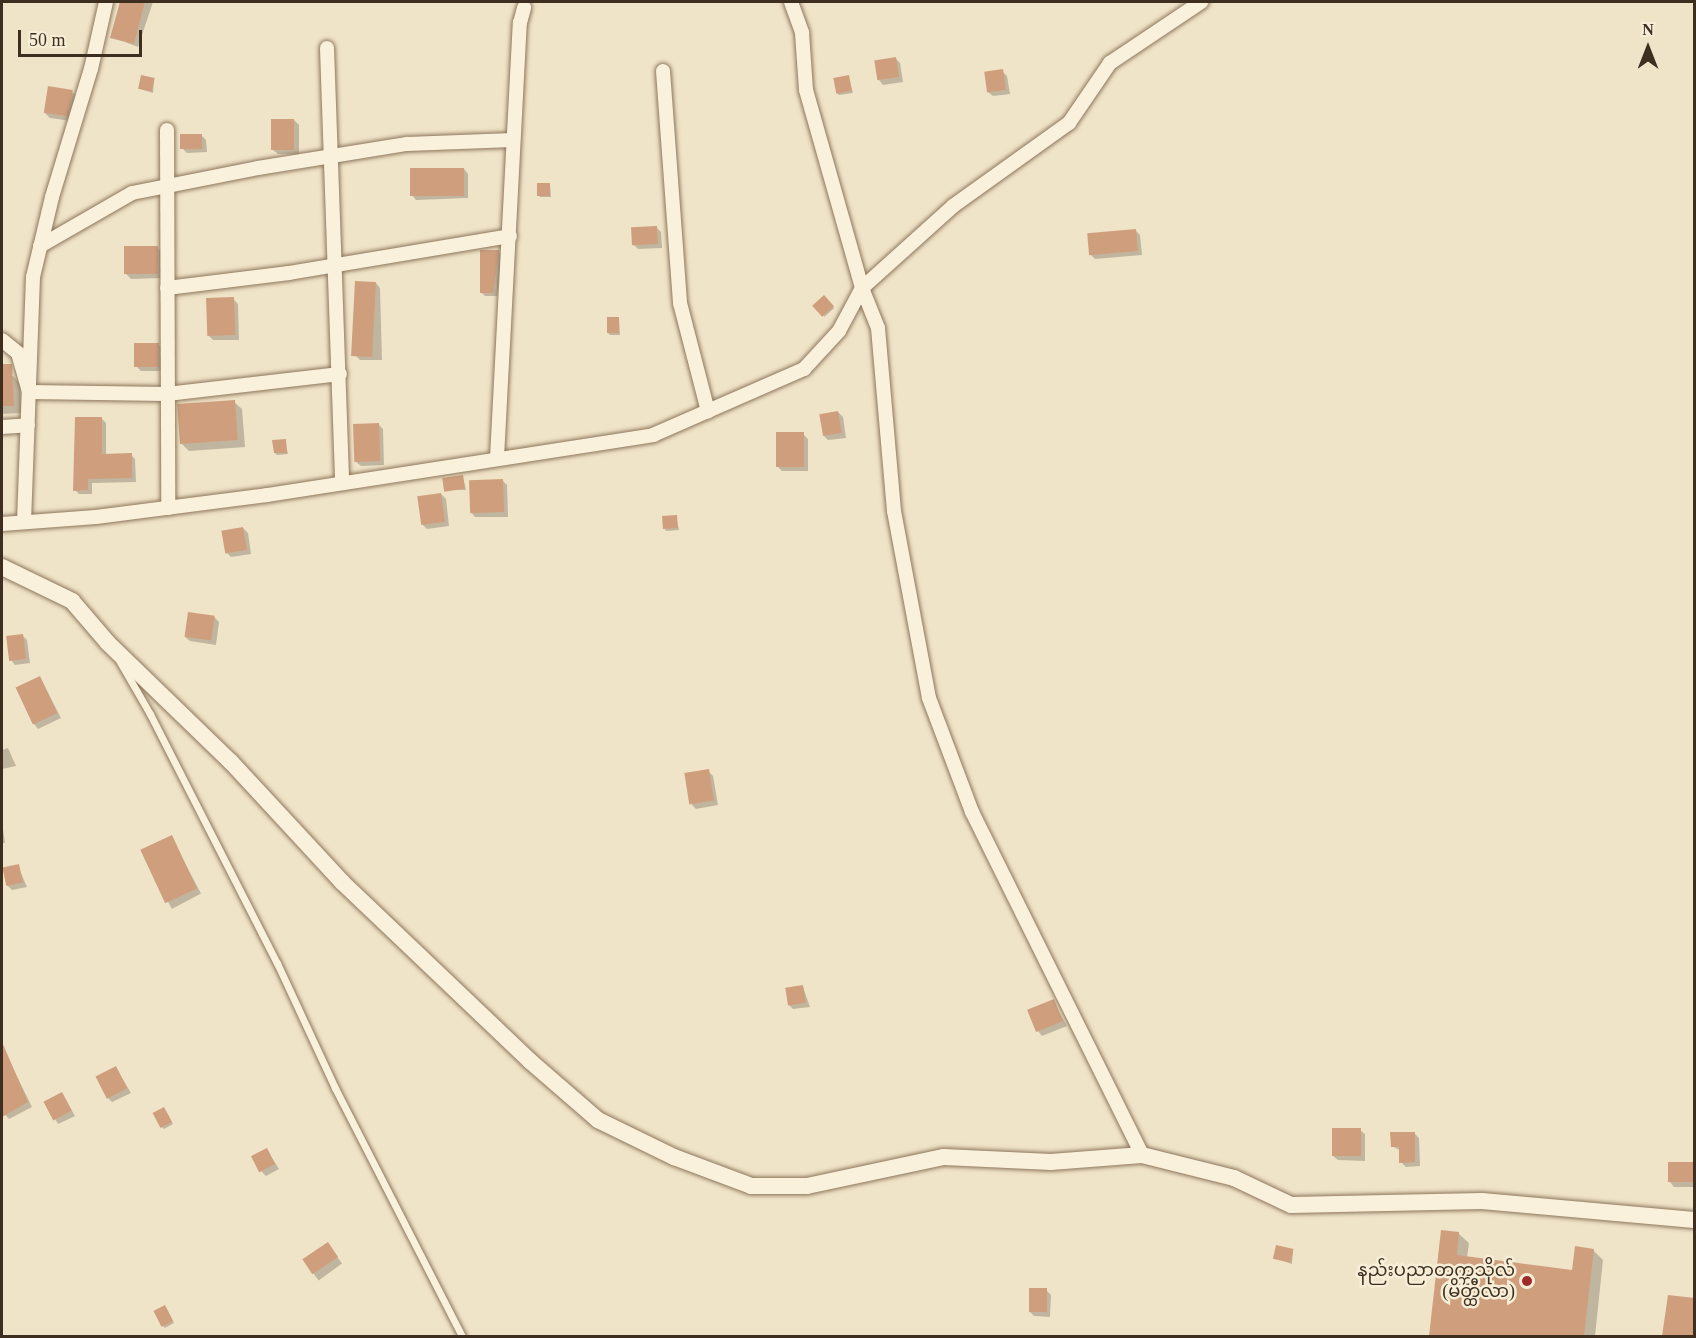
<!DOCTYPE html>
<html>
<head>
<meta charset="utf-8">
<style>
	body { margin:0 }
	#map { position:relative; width:1696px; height:1338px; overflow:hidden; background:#f0e4c8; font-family:"Times New Roman","Noto Sans Myanmar",serif }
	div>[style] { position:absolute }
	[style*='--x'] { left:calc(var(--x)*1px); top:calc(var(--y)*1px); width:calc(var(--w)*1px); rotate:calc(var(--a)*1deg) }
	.shadow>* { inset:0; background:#0003; transform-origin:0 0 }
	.building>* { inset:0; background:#cf9f7d; transform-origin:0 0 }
	.roads { filter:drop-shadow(0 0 2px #8d765c) drop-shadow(0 0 2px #8d765c) }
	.service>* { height:7px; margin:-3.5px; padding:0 3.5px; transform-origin:3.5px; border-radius:3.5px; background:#faf1dc }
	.minor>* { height:14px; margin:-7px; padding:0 7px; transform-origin:7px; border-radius:7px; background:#faf1dc }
	.tertiary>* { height:16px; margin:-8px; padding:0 8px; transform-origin:8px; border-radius:8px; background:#faf1dc }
	.dots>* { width:16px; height:16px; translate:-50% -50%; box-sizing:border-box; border:3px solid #f7eed8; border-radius:50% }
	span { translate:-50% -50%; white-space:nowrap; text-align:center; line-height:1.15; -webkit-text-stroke:5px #f7eed8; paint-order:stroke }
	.poi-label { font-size:18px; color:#3d2e20 }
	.right { translate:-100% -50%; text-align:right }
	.frame { position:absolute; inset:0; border:3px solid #3d2e20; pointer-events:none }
	.north { position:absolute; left:1618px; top:18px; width:60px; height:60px; -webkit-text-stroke:4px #f7eed8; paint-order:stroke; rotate:0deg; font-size:16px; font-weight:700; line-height:24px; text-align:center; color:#3d2e20 }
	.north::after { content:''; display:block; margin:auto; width:21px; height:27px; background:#3d2e20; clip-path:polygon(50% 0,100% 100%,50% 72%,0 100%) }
	.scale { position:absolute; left:18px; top:30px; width:124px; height:27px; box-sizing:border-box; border:3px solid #3d2e20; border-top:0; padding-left:8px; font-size:18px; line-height:21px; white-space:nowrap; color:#3d2e20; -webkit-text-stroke:4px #f7eed8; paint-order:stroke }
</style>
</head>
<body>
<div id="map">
	<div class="shadow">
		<i style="clip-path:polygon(120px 2px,153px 2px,138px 47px,112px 37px)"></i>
		<i style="clip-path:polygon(895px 58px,900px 63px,903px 82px,883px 85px,879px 80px)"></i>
		<i style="clip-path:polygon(1002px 71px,1007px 76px,1010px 94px,993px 96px,988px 92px)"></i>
		<i style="clip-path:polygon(848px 77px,853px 93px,839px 95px,837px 93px)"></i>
		<i style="clip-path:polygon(154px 80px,153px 93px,140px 89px)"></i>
		<i style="clip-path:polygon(72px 92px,77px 96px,71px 121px,50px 118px,45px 113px)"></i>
		<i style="clip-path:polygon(294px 120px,299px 125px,299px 154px,278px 154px,273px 150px)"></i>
		<i style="clip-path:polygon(201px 135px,206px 140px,207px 152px,187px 153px,182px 148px)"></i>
		<i style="clip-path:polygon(464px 169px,468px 174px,468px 198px,416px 200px,412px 195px)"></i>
		<i style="clip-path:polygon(550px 185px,551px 197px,540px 197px,538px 195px)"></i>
		<i style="clip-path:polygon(656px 227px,661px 232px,662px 248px,638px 249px,634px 245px)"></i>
		<i style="clip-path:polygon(1135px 230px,1140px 235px,1142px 255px,1095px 259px,1090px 254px)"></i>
		<i style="clip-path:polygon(158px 248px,162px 253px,162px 278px,131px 279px,126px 274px)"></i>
		<i style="clip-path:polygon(498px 251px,502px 256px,497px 296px,485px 296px,481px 292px)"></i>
		<i style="clip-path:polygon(376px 283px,380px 288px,382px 360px,360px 360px,356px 356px)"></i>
		<i style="left:824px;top:297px;width:15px;height:13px;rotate:48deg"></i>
		<i style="clip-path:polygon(233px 299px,238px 304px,239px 340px,213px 340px,208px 335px)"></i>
		<i style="clip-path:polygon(619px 319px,620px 335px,610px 335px,608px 333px)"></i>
		<i style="clip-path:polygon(158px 344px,163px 349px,163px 371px,141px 371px,136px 366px)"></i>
		<i style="clip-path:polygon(2px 376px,13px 376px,20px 384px,21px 413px,2px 414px)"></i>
		<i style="clip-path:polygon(234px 402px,242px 409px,245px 447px,189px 451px,182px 444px)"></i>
		<i style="clip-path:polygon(838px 412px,843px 417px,846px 438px,828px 440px,824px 436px)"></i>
		<i style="clip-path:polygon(102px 419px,106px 423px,106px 455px,131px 455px,135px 459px,136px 482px,92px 483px,92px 494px,79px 494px,75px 490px)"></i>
		<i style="clip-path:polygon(378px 424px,383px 429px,384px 465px,361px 466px,356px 462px)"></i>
		<i style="clip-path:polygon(803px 434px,808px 439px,808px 471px,782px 471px,777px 466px)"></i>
		<i style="clip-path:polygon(285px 441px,288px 454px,277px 455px,275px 453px)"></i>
		<i style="clip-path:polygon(463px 477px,466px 490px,445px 490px)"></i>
		<i style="clip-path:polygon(502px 480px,507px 485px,508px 517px,475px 517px,471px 512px)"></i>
		<i style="clip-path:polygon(441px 494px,446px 499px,449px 526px,427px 529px,422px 524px)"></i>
		<i style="clip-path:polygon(676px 517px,679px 530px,666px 531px,665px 529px)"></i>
		<i style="clip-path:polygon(243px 528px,248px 533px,251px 554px,231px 557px,226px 552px)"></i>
		<i style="clip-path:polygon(214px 617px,219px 622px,216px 645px,190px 641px,185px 637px)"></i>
		<i style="clip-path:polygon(22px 635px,27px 640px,30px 663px,15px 665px,11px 660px)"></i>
		<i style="clip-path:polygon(40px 677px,61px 718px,38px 729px,34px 724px)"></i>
		<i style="clip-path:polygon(8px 748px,16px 766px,2px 769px,2px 750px)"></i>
		<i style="clip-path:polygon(708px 771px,713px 776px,718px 805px,696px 809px,692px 805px)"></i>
		<i style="clip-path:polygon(2px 823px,5px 843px,2px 843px)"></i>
		<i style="left:171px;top:837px;width:64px;height:33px;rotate:62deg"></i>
		<i style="clip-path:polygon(18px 866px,27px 887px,12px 890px,8px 886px)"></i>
		<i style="clip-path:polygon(803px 987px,810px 1007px,793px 1009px,789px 1005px)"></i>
		<i style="clip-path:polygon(1053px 1001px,1067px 1026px,1042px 1036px,1038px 1031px)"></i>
		<i style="clip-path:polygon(4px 1050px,32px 1107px,9px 1119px,2px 1111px)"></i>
		<i style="clip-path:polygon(116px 1068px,131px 1093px,112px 1102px,108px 1098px)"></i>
		<i style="clip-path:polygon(62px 1094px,75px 1116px,58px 1124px,45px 1101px)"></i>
		<i style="clip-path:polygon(166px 1111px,173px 1124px,164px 1129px,162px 1127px)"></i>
		<i style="clip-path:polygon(1360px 1130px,1365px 1134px,1365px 1161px,1338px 1160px,1333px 1156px)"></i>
		<i style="clip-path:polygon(1414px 1133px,1419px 1138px,1420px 1166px,1406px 1167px,1401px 1162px,1401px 1151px,1392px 1146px)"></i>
		<i style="clip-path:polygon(267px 1150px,279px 1169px,266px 1176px,261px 1171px)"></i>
		<i style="clip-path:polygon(1694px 1163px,1694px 1187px,1674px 1187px,1670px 1182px)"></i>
		<i style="clip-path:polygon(1458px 1233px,1469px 1243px,1467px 1258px,1573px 1271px,1593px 1250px,1603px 1260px,1595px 1336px,1432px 1336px)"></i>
		<i style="left:328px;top:1244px;width:24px;height:29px;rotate:54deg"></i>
		<i style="clip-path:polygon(1293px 1251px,1292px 1264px,1274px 1258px)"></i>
		<i style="clip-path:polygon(1046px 1290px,1051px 1295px,1050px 1317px,1034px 1316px,1029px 1311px)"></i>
		<i style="clip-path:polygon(166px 1308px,174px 1323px,165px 1328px,163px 1326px)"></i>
	</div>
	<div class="building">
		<i style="clip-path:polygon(120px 2px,145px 2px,134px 44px,110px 38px)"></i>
		<i style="left:896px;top:57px;width:20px;height:22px;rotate:81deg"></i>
		<i style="left:1003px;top:69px;width:21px;height:19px;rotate:82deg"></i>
		<i style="left:141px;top:75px;width:14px;height:14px;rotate:12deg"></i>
		<i style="left:849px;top:75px;width:16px;height:16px;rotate:79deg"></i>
		<i style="left:48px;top:86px;width:25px;height:27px;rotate:9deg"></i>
		<i style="left:271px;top:119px;width:23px;height:31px"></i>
		<i style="left:180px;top:134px;width:22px;height:15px"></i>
		<i style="left:410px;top:168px;width:54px;height:28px"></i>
		<i style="left:537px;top:183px;width:13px;height:13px"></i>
		<i style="left:657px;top:226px;width:18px;height:26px;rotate:87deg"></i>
		<i style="left:1136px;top:229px;width:22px;height:49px;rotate:85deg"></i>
		<i style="left:158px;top:246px;width:28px;height:34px;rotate:90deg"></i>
		<i style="clip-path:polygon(480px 250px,499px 250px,493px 293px,480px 293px)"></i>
		<i style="left:355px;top:281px;width:21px;height:75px;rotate:3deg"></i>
		<i style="left:824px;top:295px;width:15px;height:16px;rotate:48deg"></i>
		<i style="left:234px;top:297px;width:38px;height:28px;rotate:88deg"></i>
		<i style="left:607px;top:317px;width:12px;height:16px"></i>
		<i style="left:134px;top:343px;width:25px;height:24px"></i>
		<i style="clip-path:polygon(2px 364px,12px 364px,14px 406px,2px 406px)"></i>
		<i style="left:235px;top:400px;width:40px;height:58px;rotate:86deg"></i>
		<i style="left:838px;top:411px;width:22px;height:19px;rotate:80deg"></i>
		<i style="clip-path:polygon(75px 417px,102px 417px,102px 454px,132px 453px,132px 478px,88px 479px,88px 490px,73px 491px)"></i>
		<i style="left:379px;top:423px;width:38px;height:26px;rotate:88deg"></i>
		<i style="left:776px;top:432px;width:28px;height:35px"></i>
		<i style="clip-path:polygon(286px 439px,287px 453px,274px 453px,272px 440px)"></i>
		<i style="left:463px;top:475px;width:14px;height:21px;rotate:82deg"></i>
		<i style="left:503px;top:479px;width:33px;height:34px;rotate:88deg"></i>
		<i style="left:441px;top:493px;width:29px;height:24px;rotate:82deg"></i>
		<i style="left:677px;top:515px;width:13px;height:15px;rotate:86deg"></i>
		<i style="left:243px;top:527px;width:23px;height:22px;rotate:80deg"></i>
		<i style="left:188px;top:612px;width:27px;height:25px;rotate:8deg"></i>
		<i style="left:23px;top:634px;width:25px;height:17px;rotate:83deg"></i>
		<i style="left:40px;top:676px;width:41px;height:27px;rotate:65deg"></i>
		<i style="left:709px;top:769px;width:32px;height:25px;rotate:81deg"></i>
		<i style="left:172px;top:835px;width:59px;height:35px;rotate:65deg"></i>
		<i style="left:19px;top:864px;width:19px;height:17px;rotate:78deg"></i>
		<i style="left:803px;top:985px;width:18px;height:18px;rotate:81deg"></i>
		<i style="left:1054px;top:999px;width:24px;height:29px;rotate:68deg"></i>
		<i style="clip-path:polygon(2px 1042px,28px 1102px,2px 1117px)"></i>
		<i style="left:116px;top:1066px;width:25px;height:23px;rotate:63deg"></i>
		<i style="left:62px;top:1092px;width:21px;height:21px;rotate:62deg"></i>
		<i style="left:164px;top:1107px;width:17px;height:13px;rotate:62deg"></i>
		<i style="left:1332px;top:1128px;width:29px;height:28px"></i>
		<i style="clip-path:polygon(1390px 1132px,1415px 1132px,1415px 1162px,1399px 1163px,1399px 1147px,1391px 1147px)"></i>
		<i style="left:267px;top:1148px;width:18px;height:18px;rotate:63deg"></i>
		<i style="left:1668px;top:1162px;width:27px;height:20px"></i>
		<i style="clip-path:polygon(1441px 1230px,1459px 1232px,1457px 1255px,1572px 1270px,1575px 1246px,1594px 1249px,1584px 1336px,1429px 1336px)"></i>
		<i style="left:328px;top:1242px;width:18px;height:31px;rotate:56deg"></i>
		<i style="left:1276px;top:1245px;width:18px;height:14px;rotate:13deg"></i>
		<i style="left:1029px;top:1288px;width:18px;height:24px"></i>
		<i style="clip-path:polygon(1668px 1295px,1695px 1298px,1695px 1336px,1662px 1336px)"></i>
		<i style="left:165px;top:1305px;width:18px;height:13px;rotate:63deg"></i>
	</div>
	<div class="roads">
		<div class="service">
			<i style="--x:120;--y:662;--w:60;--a:60"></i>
			<i style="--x:150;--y:714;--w:280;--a:63"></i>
			<i style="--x:277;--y:963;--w:138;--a:65.1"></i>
			<i style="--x:335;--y:1088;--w:279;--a:62.9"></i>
		</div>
		<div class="minor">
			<i style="--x:791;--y:2;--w:33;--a:70"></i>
			<i style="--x:802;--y:33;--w:57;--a:86"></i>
			<i style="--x:806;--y:90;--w:206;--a:74.2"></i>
			<i style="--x:862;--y:288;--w:43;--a:68.2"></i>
			<i style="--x:878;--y:328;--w:184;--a:85"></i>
			<i style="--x:894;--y:511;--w:190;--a:79.4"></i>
			<i style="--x:929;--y:698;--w:122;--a:69.3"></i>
			<i style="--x:972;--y:812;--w:383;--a:63.6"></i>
			<i style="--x:327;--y:48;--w:435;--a:88"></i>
			<i style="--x:663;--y:71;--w:233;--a:85.8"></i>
			<i style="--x:680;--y:303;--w:112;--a:75.5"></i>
			<i style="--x:167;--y:130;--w:378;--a:89.8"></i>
			<i style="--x:40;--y:246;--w:106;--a:-29.9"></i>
			<i style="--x:132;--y:193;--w:128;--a:-11.2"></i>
			<i style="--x:258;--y:168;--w:151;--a:-9.2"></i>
			<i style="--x:407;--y:144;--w:106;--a:-2.2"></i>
			<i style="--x:167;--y:288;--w:123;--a:-7"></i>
			<i style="--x:289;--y:273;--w:224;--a:-9.5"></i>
			<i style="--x:2;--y:340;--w:21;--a:39"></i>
			<i style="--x:18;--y:353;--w:41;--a:74.2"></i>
			<i style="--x:29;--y:392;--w:138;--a:0.8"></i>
			<i style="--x:167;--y:394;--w:174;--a:-6.6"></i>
			<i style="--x:2;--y:427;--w:26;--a:-4"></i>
			<i style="--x:497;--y:458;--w:436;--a:-87"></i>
			<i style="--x:520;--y:23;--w:16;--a:-75"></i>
			<i style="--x:24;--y:522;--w:245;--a:-87.9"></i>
			<i style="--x:33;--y:277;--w:82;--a:-76.6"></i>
			<i style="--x:52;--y:197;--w:134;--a:-73.1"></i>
			<i style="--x:91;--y:69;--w:69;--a:-77.4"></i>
			<i style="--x:2;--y:524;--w:94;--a:-4.3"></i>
			<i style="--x:96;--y:517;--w:172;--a:-7.3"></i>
			<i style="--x:267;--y:495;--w:391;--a:-8.8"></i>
			<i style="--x:653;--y:435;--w:165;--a:-23.6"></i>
			<i style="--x:804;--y:369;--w:52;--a:-47.4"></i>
			<i style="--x:839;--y:331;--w:49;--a:-61.9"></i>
			<i style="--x:862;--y:288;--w:122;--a:-42"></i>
			<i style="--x:953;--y:206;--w:143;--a:-35.6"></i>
			<i style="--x:1069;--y:123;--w:73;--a:-55.7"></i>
			<i style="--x:1110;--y:63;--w:110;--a:-33.8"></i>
		</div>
		<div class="tertiary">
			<i style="--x:2;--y:567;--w:78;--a:25.9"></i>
			<i style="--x:72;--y:601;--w:55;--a:49.4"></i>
			<i style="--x:108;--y:643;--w:171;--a:44.1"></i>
			<i style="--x:231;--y:762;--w:163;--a:47.2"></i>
			<i style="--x:342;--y:882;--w:260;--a:43.6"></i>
			<i style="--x:530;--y:1061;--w:90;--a:40.9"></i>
			<i style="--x:598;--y:1120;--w:85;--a:26"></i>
			<i style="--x:674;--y:1157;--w:82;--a:20.6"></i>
			<i style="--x:751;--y:1186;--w:56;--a:0"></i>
			<i style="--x:807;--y:1186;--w:140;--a:-12"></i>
			<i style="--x:944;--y:1157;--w:107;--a:2.7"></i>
			<i style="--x:1051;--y:1162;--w:91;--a:-4.4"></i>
			<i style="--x:1142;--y:1155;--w:95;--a:14"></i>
			<i style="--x:1234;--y:1178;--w:63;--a:25.3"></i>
			<i style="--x:1291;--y:1205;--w:191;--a:-1.2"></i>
			<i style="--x:1482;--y:1201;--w:213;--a:5.1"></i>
		</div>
	</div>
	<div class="dots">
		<i style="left:1527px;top:1281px;background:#9e2a2b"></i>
	</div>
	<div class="poi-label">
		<span class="right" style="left:1515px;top:1281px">နည်းပညာတက္ကသိုလ်<br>(မိတ္ထီလာ)</span>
	</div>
	<div class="frame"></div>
	<div class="north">N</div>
	<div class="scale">50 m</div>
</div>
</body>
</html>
